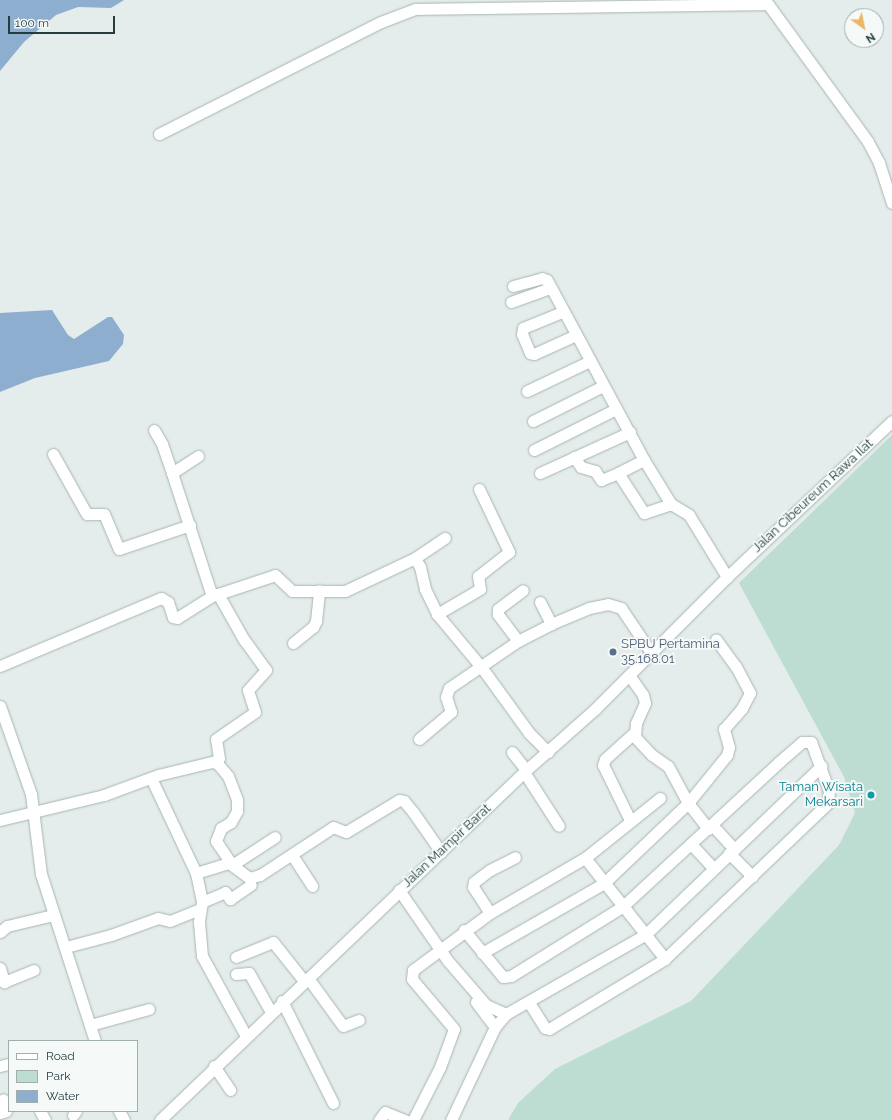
<!DOCTYPE html>
<html>
<head>
<meta charset="utf-8">
<style>
	body { margin:0 }
	#map { position:relative; width:892px; height:1120px; overflow:hidden; background:#e4edec; font-family:Raleway,sans-serif }
	div>[style] { position:absolute }
	[style*='--x'] { left:calc(var(--x)*1px); top:calc(var(--y)*1px); width:calc(var(--w)*1px); rotate:calc(var(--a)*1deg) }
	.green>* { inset:0; background:#beddd2 }
	.water>* { inset:0; background:#8eaed0 }
	.roads { filter:drop-shadow(0 0 1px #a7b4b4) drop-shadow(0 0 1px #a7b4b4) }
	.minor>* { height:11px; margin:-5.5px; padding:0 5.5px; transform-origin:5.5px; border-radius:5.5px; background:#fff }
	.dots>* { width:11px; height:11px; translate:-50% -50%; box-sizing:border-box; border:2px solid #f5faf9; border-radius:50% }
	span { translate:-50% -50%; white-space:nowrap; text-align:center; line-height:1.15; -webkit-text-stroke:3.5px #f5faf9; paint-order:stroke }
	.street-label { font-size:13px; color:#243c3e }
	.service-label { font-size:13px; color:#4e5e75 }
	.left { translate:0 -50%; text-align:left }
	.culture-label { font-size:13px; color:#0d838f }
	.right { translate:-100% -50%; text-align:right }
	.legend { position:absolute; left:8px; top:1040px; width:130px; height:72px; box-sizing:border-box; background:#f5faf9; border:1px solid #a1aeae; margin:0; padding:5px 7px; list-style:none; font-size:12px; color:#243c3e }
	.legend li { display:flex; align-items:center; gap:8px; height:20px }
	.legend b { width:20px; border:1px solid #a1aeae }
	.north { position:absolute; left:844px; top:8px; width:40px; height:40px; box-sizing:border-box; background:#f5faf9; border:1px solid #a1aeae; border-radius:50%; rotate:147deg; font-size:11px; font-weight:700; line-height:16px; text-align:center; color:#243c3e }
	.north::after { content:''; display:block; margin:auto; width:14px; height:18px; background:#edb662; clip-path:polygon(50% 0,100% 100%,50% 72%,0 100%) }
	.scale { position:absolute; left:8px; top:16px; width:107px; height:18px; box-sizing:border-box; border:2px solid #243c3e; border-top:0; padding-left:5px; font-size:12px; line-height:14px; white-space:nowrap; color:#243c3e; -webkit-text-stroke:3px #f5faf9; paint-order:stroke }
</style>
</head>
<body>
<div id="map">
	<div class="green">
		<i style="clip-path:polygon(892px 435px,892px 1120px,508px 1120px,518px 1103px,555px 1069px,691px 1001px,839px 845px,855px 813px,844px 777px,739px 583px)"></i>
	</div>
	<div class="water">
		<i style="clip-path:polygon(0 0,124px 0,111px 8px,78px 7px,56px 15px,24px 42px,0 71px)"></i>
		<i style="clip-path:polygon(52px 310px,68px 335px,74px 339px,108px 317px,112px 317px,124px 335px,123px 344px,109px 361px,35px 378px,0 392px,0 313px)"></i>
	</div>
	<div class="roads">
		<div class="minor">
			<i style="--x:765;--y:0;--w:175;--a:54"></i>
			<i style="--x:868;--y:142;--w:24;--a:62"></i>
			<i style="--x:879;--y:163;--w:42;--a:72"></i>
			<i style="--x:159;--y:134;--w:249;--a:-26.8"></i>
			<i style="--x:381;--y:22;--w:36;--a:-21"></i>
			<i style="--x:415;--y:9;--w:352;--a:-0.8"></i>
			<i style="--x:513;--y:286;--w:30;--a:-15"></i>
			<i style="--x:542;--y:278;--w:5;--a:22"></i>
			<i style="--x:547;--y:280;--w:204;--a:61.7"></i>
			<i style="--x:644;--y:460;--w:52;--a:58.5"></i>
			<i style="--x:671;--y:504;--w:21;--a:31"></i>
			<i style="--x:689;--y:515;--w:73;--a:58.5"></i>
			<i style="--x:511;--y:302;--w:41;--a:-19.7"></i>
			<i style="--x:562;--y:312;--w:42;--a:157.7"></i>
			<i style="--x:523;--y:328;--w:6;--a:99"></i>
			<i style="--x:522;--y:334;--w:21;--a:67"></i>
			<i style="--x:530;--y:353;--w:4;--a:14"></i>
			<i style="--x:534;--y:354;--w:46;--a:-24.3"></i>
			<i style="--x:527;--y:391;--w:70;--a:-25.5"></i>
			<i style="--x:533;--y:421;--w:78;--a:-26.6"></i>
			<i style="--x:154;--y:430;--w:16;--a:60"></i>
			<i style="--x:162;--y:444;--w:31;--a:71"></i>
			<i style="--x:534;--y:450;--w:92;--a:-26.6"></i>
			<i style="--x:53;--y:454;--w:65;--a:60.7"></i>
			<i style="--x:85;--y:511;--w:4;--a:56"></i>
			<i style="--x:87;--y:514;--w:17;--a:0"></i>
			<i style="--x:104;--y:514;--w:38;--a:67"></i>
			<i style="--x:119;--y:549;--w:75;--a:-18.7"></i>
			<i style="--x:198;--y:456;--w:31;--a:147"></i>
			<i style="--x:172;--y:473;--w:129;--a:72"></i>
			<i style="--x:574;--y:457;--w:12;--a:55"></i>
			<i style="--x:581;--y:467;--w:15;--a:16"></i>
			<i style="--x:595;--y:471;--w:11;--a:56"></i>
			<i style="--x:601;--y:480;--w:18;--a:-22"></i>
			<i style="--x:618;--y:473;--w:48;--a:57"></i>
			<i style="--x:644;--y:513;--w:28;--a:-18"></i>
			<i style="--x:540;--y:473;--w:99;--a:-24.5"></i>
			<i style="--x:618;--y:473;--w:29;--a:-27"></i>
			<i style="--x:479;--y:489;--w:70;--a:64.5"></i>
			<i style="--x:509;--y:552;--w:39;--a:142"></i>
			<i style="--x:478;--y:576;--w:13;--a:81"></i>
			<i style="--x:480;--y:589;--w:50;--a:149.8"></i>
			<i style="--x:437;--y:614;--w:70;--a:50.2"></i>
			<i style="--x:482;--y:668;--w:80;--a:54.1"></i>
			<i style="--x:529;--y:733;--w:27;--a:45"></i>
			<i style="--x:415;--y:558;--w:10;--a:61"></i>
			<i style="--x:420;--y:567;--w:23;--a:77"></i>
			<i style="--x:425;--y:589;--w:28;--a:64"></i>
			<i style="--x:540;--y:602;--w:25;--a:63"></i>
			<i style="--x:518;--y:641;--w:34;--a:-127"></i>
			<i style="--x:498;--y:614;--w:5;--a:-90"></i>
			<i style="--x:498;--y:609;--w:31;--a:-37"></i>
			<i style="--x:293;--y:643;--w:26;--a:-39"></i>
			<i style="--x:313;--y:627;--w:7;--a:-63"></i>
			<i style="--x:316;--y:621;--w:31;--a:-84"></i>
			<i style="--x:0;--y:666;--w:175;--a:-22.9"></i>
			<i style="--x:161;--y:598;--w:8;--a:30"></i>
			<i style="--x:168;--y:602;--w:16;--a:72"></i>
			<i style="--x:173;--y:617;--w:4;--a:14"></i>
			<i style="--x:177;--y:618;--w:41;--a:-32.2"></i>
			<i style="--x:212;--y:596;--w:66;--a:-18.4"></i>
			<i style="--x:275;--y:575;--w:23;--a:43"></i>
			<i style="--x:292;--y:591;--w:53;--a:0"></i>
			<i style="--x:345;--y:591;--w:77;--a:-25.2"></i>
			<i style="--x:415;--y:558;--w:36;--a:-34"></i>
			<i style="--x:629;--y:675;--w:24;--a:55"></i>
			<i style="--x:643;--y:695;--w:8;--a:76"></i>
			<i style="--x:645;--y:703;--w:22;--a:114"></i>
			<i style="--x:636;--y:723;--w:14;--a:94"></i>
			<i style="--x:635;--y:737;--w:25;--a:47"></i>
			<i style="--x:652;--y:755;--w:19;--a:35"></i>
			<i style="--x:668;--y:766;--w:42;--a:61.6"></i>
			<i style="--x:688;--y:803;--w:33;--a:52"></i>
			<i style="--x:0;--y:706;--w:93;--a:70.6"></i>
			<i style="--x:31;--y:794;--w:81;--a:82.9"></i>
			<i style="--x:41;--y:874;--w:176;--a:72.1"></i>
			<i style="--x:419;--y:739;--w:42;--a:-40.2"></i>
			<i style="--x:451;--y:712;--w:16;--a:-108"></i>
			<i style="--x:446;--y:697;--w:9;--a:-72"></i>
			<i style="--x:449;--y:688;--w:83;--a:-34.3"></i>
			<i style="--x:518;--y:641;--w:37;--a:-27"></i>
			<i style="--x:551;--y:624;--w:41;--a:-22.8"></i>
			<i style="--x:589;--y:608;--w:19;--a:-12"></i>
			<i style="--x:608;--y:604;--w:14;--a:17"></i>
			<i style="--x:621;--y:608;--w:55;--a:56"></i>
			<i style="--x:512;--y:752;--w:23;--a:52"></i>
			<i style="--x:214;--y:762;--w:6;--a:-39"></i>
			<i style="--x:219;--y:758;--w:19;--a:-99"></i>
			<i style="--x:216;--y:739;--w:47;--a:-34.7"></i>
			<i style="--x:255;--y:712;--w:23;--a:-108"></i>
			<i style="--x:248;--y:690;--w:27;--a:-48"></i>
			<i style="--x:266;--y:670;--w:37;--a:-126"></i>
			<i style="--x:244;--y:640;--w:53;--a:-119.5"></i>
			<i style="--x:524;--y:772;--w:64;--a:57.1"></i>
			<i style="--x:151;--y:778;--w:105;--a:64.7"></i>
			<i style="--x:196;--y:873;--w:30;--a:78"></i>
			<i style="--x:202;--y:902;--w:20;--a:99"></i>
			<i style="--x:199;--y:922;--w:34;--a:85"></i>
			<i style="--x:202;--y:956;--w:91;--a:61.2"></i>
			<i style="--x:0;--y:820;--w:107;--a:-13.5"></i>
			<i style="--x:104;--y:795;--w:58;--a:-20.3"></i>
			<i style="--x:158;--y:775;--w:56;--a:-13.5"></i>
			<i style="--x:212;--y:762;--w:5;--a:11"></i>
			<i style="--x:217;--y:763;--w:17;--a:50"></i>
			<i style="--x:228;--y:776;--w:26;--a:69"></i>
			<i style="--x:237;--y:800;--w:11;--a:90"></i>
			<i style="--x:237;--y:811;--w:13;--a:119"></i>
			<i style="--x:231;--y:822;--w:12;--a:149"></i>
			<i style="--x:221;--y:828;--w:14;--a:111"></i>
			<i style="--x:216;--y:841;--w:29;--a:56"></i>
			<i style="--x:232;--y:865;--w:21;--a:37"></i>
			<i style="--x:249;--y:878;--w:11;--a:-15"></i>
			<i style="--x:260;--y:875;--w:87;--a:-33.3"></i>
			<i style="--x:333;--y:827;--w:14;--a:21"></i>
			<i style="--x:346;--y:832;--w:62;--a:-31.1"></i>
			<i style="--x:399;--y:800;--w:5;--a:11"></i>
			<i style="--x:404;--y:801;--w:14;--a:51"></i>
			<i style="--x:413;--y:812;--w:49;--a:55"></i>
			<i style="--x:630;--y:820;--w:61;--a:-116.1"></i>
			<i style="--x:603;--y:765;--w:6;--a:-72"></i>
			<i style="--x:605;--y:759;--w:39;--a:-42"></i>
			<i style="--x:712;--y:825;--w:33;--a:47"></i>
			<i style="--x:691;--y:844;--w:33;--a:47"></i>
			<i style="--x:729;--y:853;--w:33;--a:45"></i>
			<i style="--x:292;--y:855;--w:37;--a:57"></i>
			<i style="--x:585;--y:858;--w:129;--a:51.6"></i>
			<i style="--x:232;--y:865;--w:51;--a:-33.1"></i>
			<i style="--x:196;--y:873;--w:34;--a:-17"></i>
			<i style="--x:399;--y:890;--w:86;--a:55.4"></i>
			<i style="--x:448;--y:961;--w:58;--a:49.2"></i>
			<i style="--x:486;--y:1005;--w:22;--a:24"></i>
			<i style="--x:202;--y:902;--w:25;--a:-23"></i>
			<i style="--x:225;--y:892;--w:9;--a:54"></i>
			<i style="--x:230;--y:899;--w:25;--a:-34"></i>
			<i style="--x:490;--y:913;--w:31;--a:-123"></i>
			<i style="--x:473;--y:887;--w:5;--a:-79"></i>
			<i style="--x:474;--y:882;--w:20;--a:-37"></i>
			<i style="--x:490;--y:870;--w:28;--a:-27"></i>
			<i style="--x:464;--y:930;--w:61;--a:50.3"></i>
			<i style="--x:503;--y:977;--w:8;--a:-7"></i>
			<i style="--x:511;--y:976;--w:131;--a:-31.9"></i>
			<i style="--x:622;--y:907;--w:214;--a:-42.7"></i>
			<i style="--x:779;--y:762;--w:30;--a:-41"></i>
			<i style="--x:802;--y:742;--w:9;--a:0"></i>
			<i style="--x:811;--y:742;--w:52;--a:69.8"></i>
			<i style="--x:829;--y:791;--w:12;--a:95"></i>
			<i style="--x:828;--y:803;--w:226;--a:136.3"></i>
			<i style="--x:665;--y:959;--w:135;--a:148.9"></i>
			<i style="--x:549;--y:1029;--w:4;--a:-166"></i>
			<i style="--x:545;--y:1028;--w:31;--a:-122"></i>
			<i style="--x:0;--y:932;--w:9;--a:-41"></i>
			<i style="--x:7;--y:926;--w:47;--a:-13.4"></i>
			<i style="--x:66;--y:947;--w:47;--a:-14.9"></i>
			<i style="--x:111;--y:935;--w:50;--a:-19.9"></i>
			<i style="--x:158;--y:918;--w:12;--a:14"></i>
			<i style="--x:170;--y:921;--w:32;--a:-22"></i>
			<i style="--x:482;--y:953;--w:141;--a:-29.8"></i>
			<i style="--x:604;--y:883;--w:116;--a:-43.6"></i>
			<i style="--x:688;--y:803;--w:62;--a:-50.9"></i>
			<i style="--x:727;--y:755;--w:8;--a:-76"></i>
			<i style="--x:729;--y:747;--w:19;--a:-106"></i>
			<i style="--x:724;--y:729;--w:28;--a:-49"></i>
			<i style="--x:742;--y:708;--w:17;--a:-62"></i>
			<i style="--x:750;--y:693;--w:30;--a:-118"></i>
			<i style="--x:736;--y:667;--w:34;--a:-126"></i>
			<i style="--x:236;--y:957;--w:40;--a:-22"></i>
			<i style="--x:273;--y:942;--w:50;--a:51.5"></i>
			<i style="--x:0;--y:968;--w:15;--a:74"></i>
			<i style="--x:4;--y:982;--w:32;--a:-22"></i>
			<i style="--x:236;--y:974;--w:13;--a:-4"></i>
			<i style="--x:249;--y:973;--w:45;--a:60.6"></i>
			<i style="--x:308;--y:978;--w:59;--a:53.9"></i>
			<i style="--x:343;--y:1026;--w:17;--a:-21"></i>
			<i style="--x:282;--y:1001;--w:114;--a:63.4"></i>
			<i style="--x:476;--y:1002;--w:31;--a:53"></i>
			<i style="--x:90;--y:1025;--w:61;--a:-15.2"></i>
			<i style="--x:0;--y:1066;--w:9;--a:-13"></i>
			<i style="--x:214;--y:1066;--w:29;--a:56"></i>
			<i style="--x:40;--y:1111;--w:10;--a:61"></i>
			<i style="--x:119;--y:1111;--w:10;--a:61"></i>
			<i style="--x:0;--y:1113;--w:6;--a:-18"></i>
			<i style="--x:6;--y:1111;--w:12;--a:-104"></i>
			<i style="--x:73;--y:1115;--w:5;--a:-53"></i>
			<i style="--x:160;--y:1120;--w:504;--a:-43.71"></i>
			<i style="--x:524;--y:772;--w:95;--a:-41.6"></i>
			<i style="--x:595;--y:709;--w:187;--a:-45"></i>
			<i style="--x:727;--y:577;--w:227;--a:-43.4"></i>
			<i style="--x:379;--y:1120;--w:10;--a:-53"></i>
			<i style="--x:385;--y:1112;--w:22;--a:22"></i>
			<i style="--x:413;--y:1120;--w:59;--a:-63"></i>
			<i style="--x:440;--y:1067;--w:40;--a:-69.8"></i>
			<i style="--x:454;--y:1029;--w:65;--a:-130"></i>
			<i style="--x:412;--y:979;--w:9;--a:-84"></i>
			<i style="--x:413;--y:970;--w:96;--a:-36.5"></i>
			<i style="--x:490;--y:913;--w:110;--a:-30.1"></i>
			<i style="--x:585;--y:858;--w:96;--a:-38.7"></i>
			<i style="--x:451;--y:1120;--w:103;--a:-64.7"></i>
			<i style="--x:495;--y:1027;--w:17;--a:-50"></i>
			<i style="--x:506;--y:1014;--w:161;--a:-29.7"></i>
			<i style="--x:646;--y:934;--w:243;--a:-43.8"></i>
		</div>
	</div>
	<div class="dots">
		<i style="left:613px;top:652px;background:#5c6f8a"></i>
		<i style="left:871px;top:795px;background:#0f9aa8"></i>
	</div>
	<div class="street-label">
		<span style="left:813px;top:496px;rotate:-43deg">Jalan Cibeureum Rawa Ilat</span>
		<span style="left:447px;top:846px;rotate:-43deg">Jalan Mampir Barat</span>
	</div>
	<div class="service-label">
		<span class="left" style="left:621px;top:652px">SPBU Pertamina<br>35.168.01</span>
	</div>
	<div class="culture-label">
		<span class="right" style="left:863px;top:795px">Taman Wisata<br>Mekarsari</span>
	</div>
	<ul class="legend">
	<li><b style="height:5px;background:#fff"></b>Road</li>
	<li><b style="height:11px;background:#beddd2"></b>Park</li>
	<li><b style="height:11px;background:#8eaed0"></b>Water</li>
	</ul>
	<div class="north">N</div>
	<div class="scale">100 m</div>
</div>
</body>
</html>
